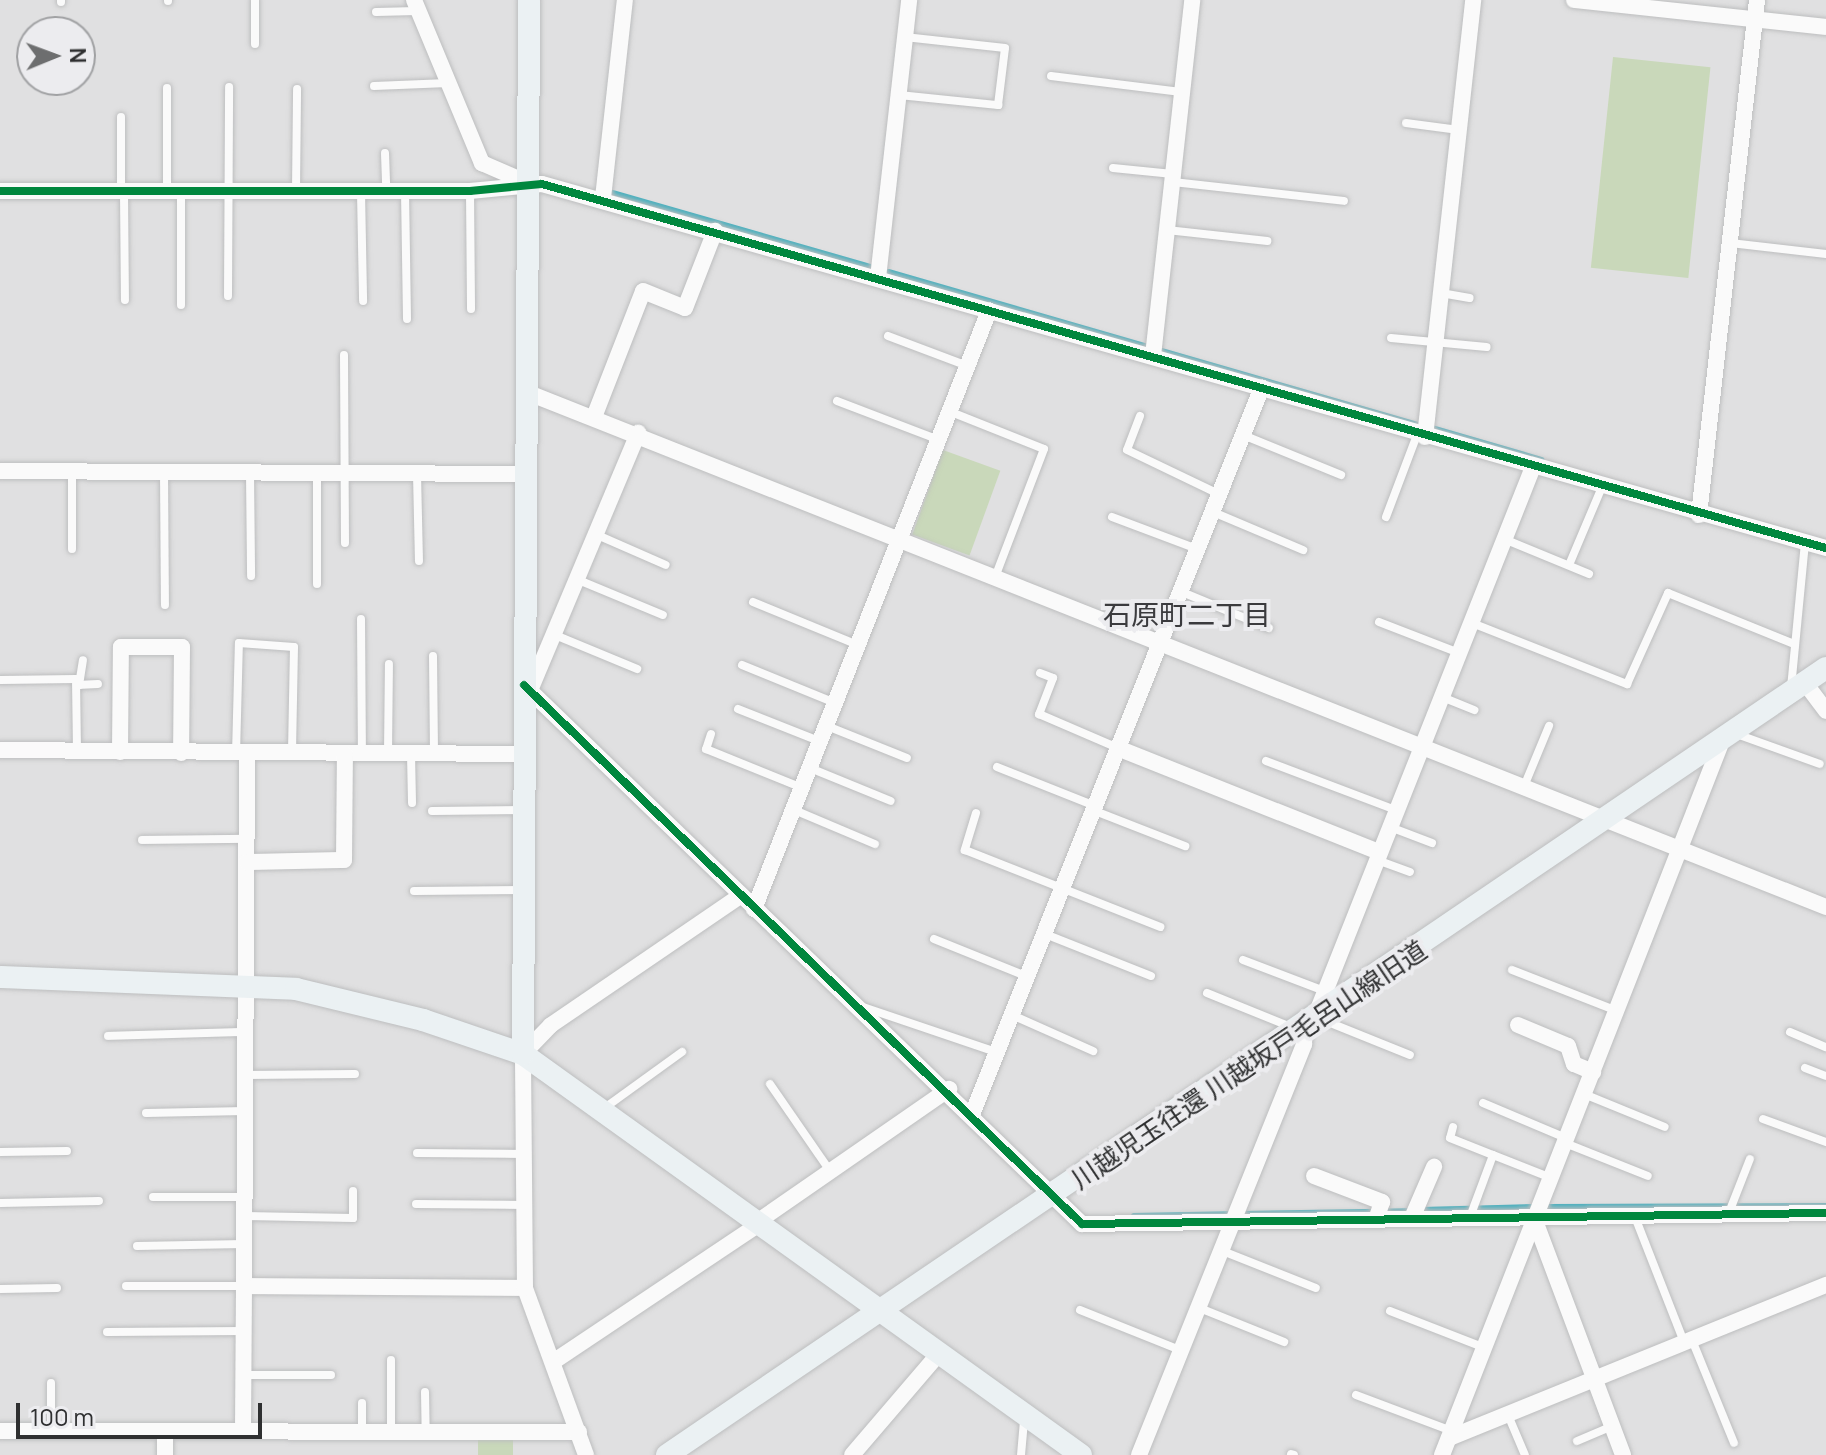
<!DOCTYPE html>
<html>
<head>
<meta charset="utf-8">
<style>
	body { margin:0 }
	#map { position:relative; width:1826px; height:1455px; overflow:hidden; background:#e0e0e1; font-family:Manrope,"Noto Sans JP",sans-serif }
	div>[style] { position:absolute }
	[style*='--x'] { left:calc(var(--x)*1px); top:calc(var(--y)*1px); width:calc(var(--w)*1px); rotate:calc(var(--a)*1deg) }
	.green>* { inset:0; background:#c9d8ba; transform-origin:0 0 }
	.stream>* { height:5px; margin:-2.5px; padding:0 2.5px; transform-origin:2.5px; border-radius:2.5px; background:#4eb1bf }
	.roads { filter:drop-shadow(0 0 2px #bdbebf) drop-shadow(0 0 2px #bdbebf) }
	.lane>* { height:8px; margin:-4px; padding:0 4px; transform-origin:4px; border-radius:4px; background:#fafafa }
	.street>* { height:16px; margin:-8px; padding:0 8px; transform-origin:8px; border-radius:8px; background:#fafafa }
	.secondary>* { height:22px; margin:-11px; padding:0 11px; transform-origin:11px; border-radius:11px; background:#ebf1f3 }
	.cycleway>* { height:8px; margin:-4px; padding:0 4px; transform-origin:4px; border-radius:4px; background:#00873e }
	span { translate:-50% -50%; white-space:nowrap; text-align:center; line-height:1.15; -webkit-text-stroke:8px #ececef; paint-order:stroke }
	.street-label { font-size:26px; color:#2f3031 }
	.neighbourhood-label { font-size:28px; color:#3b3b3e }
	.north { position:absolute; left:16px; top:16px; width:80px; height:80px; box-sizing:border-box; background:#ececef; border:2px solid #a0a1a3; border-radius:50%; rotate:89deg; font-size:22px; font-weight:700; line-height:32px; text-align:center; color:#2f3031 }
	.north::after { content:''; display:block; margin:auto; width:28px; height:36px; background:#6d6e6f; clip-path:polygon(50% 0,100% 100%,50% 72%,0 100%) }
	.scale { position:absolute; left:16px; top:1403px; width:246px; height:36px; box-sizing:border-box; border:4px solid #2f3031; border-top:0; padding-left:10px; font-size:24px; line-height:28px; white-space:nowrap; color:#2f3031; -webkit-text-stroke:6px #ececef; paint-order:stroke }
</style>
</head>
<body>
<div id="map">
	<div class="green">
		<i style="left:1613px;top:57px;width:98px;height:212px;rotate:6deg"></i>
		<i style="left:943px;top:450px;width:61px;height:90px;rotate:20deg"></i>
		<i style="left:478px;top:1439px;width:35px;height:16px"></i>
	</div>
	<div class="stream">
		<i style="--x:612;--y:192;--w:268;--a:16"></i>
		<i style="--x:888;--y:271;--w:555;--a:16.12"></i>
		<i style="--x:1431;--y:427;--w:115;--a:16.2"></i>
		<i style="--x:1545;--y:1206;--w:281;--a:-0.2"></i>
		<i style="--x:1421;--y:1209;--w:114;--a:-1.5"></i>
		<i style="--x:1133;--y:1215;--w:278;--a:-1"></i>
	</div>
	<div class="roads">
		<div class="lane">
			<i style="--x:168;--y:0;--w:1;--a:90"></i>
			<i style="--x:61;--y:2;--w:2;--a:-90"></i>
			<i style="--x:376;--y:12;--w:41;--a:-1.4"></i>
			<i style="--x:255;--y:44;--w:44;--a:-90"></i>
			<i style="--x:1051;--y:76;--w:131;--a:7"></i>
			<i style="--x:374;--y:86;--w:74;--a:-2.3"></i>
			<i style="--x:167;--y:88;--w:103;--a:90"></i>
			<i style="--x:899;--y:95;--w:100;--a:5.8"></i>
			<i style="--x:998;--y:105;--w:57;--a:-83"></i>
			<i style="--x:1005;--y:48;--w:101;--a:-173.7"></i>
			<i style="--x:121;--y:117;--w:74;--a:90"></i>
			<i style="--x:1406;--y:123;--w:53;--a:7.5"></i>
			<i style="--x:385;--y:153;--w:38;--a:88"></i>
			<i style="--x:1113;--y:168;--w:60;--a:5.7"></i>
			<i style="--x:1173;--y:182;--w:172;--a:6.3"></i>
			<i style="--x:296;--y:191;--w:102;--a:-89.4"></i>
			<i style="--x:405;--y:191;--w:128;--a:89.1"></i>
			<i style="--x:124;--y:192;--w:108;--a:89.5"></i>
			<i style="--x:181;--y:192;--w:113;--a:90"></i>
			<i style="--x:361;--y:192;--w:109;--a:88.9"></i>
			<i style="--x:470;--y:192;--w:117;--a:89.5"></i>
			<i style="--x:1167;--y:230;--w:101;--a:6.3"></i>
			<i style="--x:1730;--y:243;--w:97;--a:6.5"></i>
			<i style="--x:1441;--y:293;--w:29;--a:10"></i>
			<i style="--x:228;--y:296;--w:209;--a:-89.7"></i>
			<i style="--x:888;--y:336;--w:88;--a:20.7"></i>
			<i style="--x:1391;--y:338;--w:96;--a:5.4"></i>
			<i style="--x:344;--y:355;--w:188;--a:89.7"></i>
			<i style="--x:837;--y:401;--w:109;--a:20.9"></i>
			<i style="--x:951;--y:412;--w:100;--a:21.7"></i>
			<i style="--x:1044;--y:449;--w:135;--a:110.9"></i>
			<i style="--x:1140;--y:416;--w:36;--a:111"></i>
			<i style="--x:1127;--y:450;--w:102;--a:25.6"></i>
			<i style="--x:1243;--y:435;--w:106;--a:22.2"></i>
			<i style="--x:164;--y:472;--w:133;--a:89.6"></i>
			<i style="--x:72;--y:473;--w:76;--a:90"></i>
			<i style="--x:250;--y:473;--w:103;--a:89.4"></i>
			<i style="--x:317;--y:473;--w:111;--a:90"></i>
			<i style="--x:417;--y:474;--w:87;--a:88.7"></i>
			<i style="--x:1213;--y:512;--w:98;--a:22.9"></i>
			<i style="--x:1112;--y:517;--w:91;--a:20.6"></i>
			<i style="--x:1386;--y:517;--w:88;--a:-69.3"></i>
			<i style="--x:595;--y:534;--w:77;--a:23.6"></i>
			<i style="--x:1504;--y:539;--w:92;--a:22.4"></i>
			<i style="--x:1569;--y:565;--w:85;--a:-67.1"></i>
			<i style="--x:576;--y:579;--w:94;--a:22.5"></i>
			<i style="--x:1182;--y:592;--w:94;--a:22.5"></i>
			<i style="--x:753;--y:602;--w:113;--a:22.3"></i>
			<i style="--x:361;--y:619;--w:135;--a:89.6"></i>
			<i style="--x:1379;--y:622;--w:86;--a:21.2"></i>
			<i style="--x:1472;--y:623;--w:167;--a:21.5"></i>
			<i style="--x:1627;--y:684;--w:100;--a:-65.7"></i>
			<i style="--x:1668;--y:593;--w:136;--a:22"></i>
			<i style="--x:555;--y:635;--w:89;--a:22.5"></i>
			<i style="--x:433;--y:656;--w:98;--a:89.4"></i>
			<i style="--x:742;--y:665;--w:100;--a:22.2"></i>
			<i style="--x:1040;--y:673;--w:14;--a:21"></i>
			<i style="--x:1053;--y:678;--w:39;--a:111"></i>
			<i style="--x:1039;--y:714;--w:86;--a:23.3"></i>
			<i style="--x:0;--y:680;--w:76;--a:-0.8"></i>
			<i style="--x:76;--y:679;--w:71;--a:89.2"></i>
			<i style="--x:77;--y:685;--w:21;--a:-3"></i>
			<i style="--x:79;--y:685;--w:25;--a:-81"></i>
			<i style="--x:1791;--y:688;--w:146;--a:-84.5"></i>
			<i style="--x:1442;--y:697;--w:35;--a:22"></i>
			<i style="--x:738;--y:709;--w:87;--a:21.6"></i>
			<i style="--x:827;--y:726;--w:86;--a:21.8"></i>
			<i style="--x:1734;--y:733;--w:91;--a:19.8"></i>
			<i style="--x:711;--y:734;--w:16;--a:108"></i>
			<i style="--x:706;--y:749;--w:101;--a:22"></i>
			<i style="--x:236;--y:754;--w:111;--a:-88.5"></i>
			<i style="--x:239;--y:643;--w:55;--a:4.2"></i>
			<i style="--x:294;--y:647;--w:105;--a:91.1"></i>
			<i style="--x:388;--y:754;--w:90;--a:-89.4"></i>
			<i style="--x:411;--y:754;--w:49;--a:88.8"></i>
			<i style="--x:1266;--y:761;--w:139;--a:20.7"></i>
			<i style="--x:997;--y:767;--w:105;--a:21.7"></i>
			<i style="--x:810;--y:768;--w:87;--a:22.2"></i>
			<i style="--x:1525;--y:784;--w:63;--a:-67.5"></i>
			<i style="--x:792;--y:809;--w:90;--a:22.9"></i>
			<i style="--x:432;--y:811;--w:91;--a:-0.6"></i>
			<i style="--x:1095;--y:811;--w:97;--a:21.3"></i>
			<i style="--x:976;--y:813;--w:39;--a:107"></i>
			<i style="--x:965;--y:850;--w:210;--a:21.5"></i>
			<i style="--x:1390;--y:827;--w:45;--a:20.9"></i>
			<i style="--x:142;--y:840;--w:104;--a:-0.6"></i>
			<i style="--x:1377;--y:860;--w:35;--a:20"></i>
			<i style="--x:414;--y:891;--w:107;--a:-0.5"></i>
			<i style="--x:1045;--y:934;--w:114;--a:21.6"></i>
			<i style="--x:934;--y:939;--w:99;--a:21.9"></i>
			<i style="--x:1243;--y:960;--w:85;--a:20.8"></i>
			<i style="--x:1512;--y:970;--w:113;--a:21.3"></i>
			<i style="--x:1207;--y:993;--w:91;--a:22"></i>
			<i style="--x:863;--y:1007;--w:140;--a:18.7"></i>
			<i style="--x:1012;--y:1015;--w:89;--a:24"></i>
			<i style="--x:1318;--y:1018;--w:99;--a:21.9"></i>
			<i style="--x:1790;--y:1032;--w:39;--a:23"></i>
			<i style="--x:108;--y:1036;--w:137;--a:-1.7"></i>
			<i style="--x:1805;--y:1068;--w:22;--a:21"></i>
			<i style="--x:245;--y:1075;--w:110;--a:-0.5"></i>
			<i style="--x:770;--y:1084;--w:106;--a:55.4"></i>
			<i style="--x:1584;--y:1094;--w:87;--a:22.2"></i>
			<i style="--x:1483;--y:1103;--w:90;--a:22.9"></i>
			<i style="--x:606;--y:1107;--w:94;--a:-35.9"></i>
			<i style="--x:146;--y:1113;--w:99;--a:-1.2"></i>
			<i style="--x:1763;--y:1119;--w:67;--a:20.1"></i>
			<i style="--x:1453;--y:1127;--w:11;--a:105"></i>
			<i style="--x:1450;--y:1138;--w:46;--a:21.6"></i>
			<i style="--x:1565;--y:1143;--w:89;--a:21.7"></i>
			<i style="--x:0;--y:1152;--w:67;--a:-0.9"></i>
			<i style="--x:417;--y:1153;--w:106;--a:0.5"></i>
			<i style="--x:153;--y:1197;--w:91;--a:0"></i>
			<i style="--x:0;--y:1203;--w:99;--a:-1.2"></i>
			<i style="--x:416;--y:1204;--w:108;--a:0.5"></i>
			<i style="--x:1728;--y:1215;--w:60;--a:-68.6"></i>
			<i style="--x:245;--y:1216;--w:108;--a:1.1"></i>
			<i style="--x:353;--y:1218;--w:27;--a:-90"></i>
			<i style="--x:1470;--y:1217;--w:66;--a:-69.6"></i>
			<i style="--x:1493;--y:1155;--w:62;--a:21.6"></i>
			<i style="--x:1635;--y:1217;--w:134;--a:68.6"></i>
			<i style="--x:137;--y:1246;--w:107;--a:-1.1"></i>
			<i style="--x:1220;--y:1250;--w:103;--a:21.6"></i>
			<i style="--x:126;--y:1286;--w:118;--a:0"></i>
			<i style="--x:0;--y:1289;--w:57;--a:-1"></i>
			<i style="--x:1197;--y:1307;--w:94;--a:21.9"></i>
			<i style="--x:1080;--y:1310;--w:108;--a:21.8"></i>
			<i style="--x:1390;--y:1311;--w:100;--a:21.2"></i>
			<i style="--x:107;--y:1332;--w:136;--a:-0.4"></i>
			<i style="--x:1692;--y:1340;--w:111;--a:67.8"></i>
			<i style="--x:391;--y:1360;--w:71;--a:90"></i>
			<i style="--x:244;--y:1375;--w:87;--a:0"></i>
			<i style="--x:51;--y:1383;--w:48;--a:90"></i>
			<i style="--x:425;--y:1392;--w:39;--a:89"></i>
			<i style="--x:1356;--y:1395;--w:103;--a:20.6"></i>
			<i style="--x:362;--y:1403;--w:27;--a:90"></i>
			<i style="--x:1508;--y:1415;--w:43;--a:67"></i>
			<i style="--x:1577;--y:1441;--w:38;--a:-23"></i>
			<i style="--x:1291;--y:1454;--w:3;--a:18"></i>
			<i style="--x:1021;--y:1455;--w:38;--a:-85"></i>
		</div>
		<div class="street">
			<i style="--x:414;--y:0;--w:177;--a:67.4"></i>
			<i style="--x:482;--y:163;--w:50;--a:23.5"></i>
			<i style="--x:1574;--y:0;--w:253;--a:6.1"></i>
			<i style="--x:0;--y:191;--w:470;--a:0"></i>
			<i style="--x:470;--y:191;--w:72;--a:-5.6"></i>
			<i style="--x:542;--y:184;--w:1335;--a:15.83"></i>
			<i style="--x:603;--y:198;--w:199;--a:-83.7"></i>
			<i style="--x:878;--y:278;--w:280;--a:-83.6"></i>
			<i style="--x:1153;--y:356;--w:358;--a:-83.7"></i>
			<i style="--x:526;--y:392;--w:1398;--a:21.61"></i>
			<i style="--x:594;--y:417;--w:135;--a:-68.7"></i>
			<i style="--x:643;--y:291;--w:45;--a:22"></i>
			<i style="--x:685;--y:308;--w:83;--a:-68.7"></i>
			<i style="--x:1425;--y:437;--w:440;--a:-83.7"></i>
			<i style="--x:0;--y:471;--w:525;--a:0.33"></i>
			<i style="--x:1699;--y:515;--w:518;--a:-83.57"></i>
			<i style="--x:1805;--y:683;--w:35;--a:53"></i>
			<i style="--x:524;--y:685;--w:776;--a:44.01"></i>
			<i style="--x:1082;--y:1224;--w:744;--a:-0.85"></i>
			<i style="--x:531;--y:688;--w:277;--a:-67.2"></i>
			<i style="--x:1120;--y:749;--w:279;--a:21.7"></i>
			<i style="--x:0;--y:750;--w:524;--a:0.44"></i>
			<i style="--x:120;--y:752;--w:105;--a:-89.5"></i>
			<i style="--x:121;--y:647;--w:61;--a:0"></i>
			<i style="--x:182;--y:647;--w:106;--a:90.5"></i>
			<i style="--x:247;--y:754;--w:532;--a:90.32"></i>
			<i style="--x:244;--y:1286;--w:281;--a:0.4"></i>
			<i style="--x:247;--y:862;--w:97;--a:-1.2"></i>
			<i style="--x:344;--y:860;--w:106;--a:-89.5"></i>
			<i style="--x:754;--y:909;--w:643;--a:-68.55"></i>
			<i style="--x:1315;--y:1017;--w:592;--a:-68.38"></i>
			<i style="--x:1518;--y:1025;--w:54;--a:22.8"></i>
			<i style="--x:1568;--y:1046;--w:19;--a:72"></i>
			<i style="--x:1574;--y:1064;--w:21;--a:23"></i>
			<i style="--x:973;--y:1112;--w:780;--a:-68.27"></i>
			<i style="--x:1314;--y:1176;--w:73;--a:20.9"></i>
			<i style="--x:1382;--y:1202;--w:18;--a:109"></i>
			<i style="--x:1412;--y:1218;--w:56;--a:-66.7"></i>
			<i style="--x:1534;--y:1218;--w:253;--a:69.4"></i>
			<i style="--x:757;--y:1222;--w:234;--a:-34.7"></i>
			<i style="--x:553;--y:1362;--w:248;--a:-33.8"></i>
			<i style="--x:243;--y:1429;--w:143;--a:-89.6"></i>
			<i style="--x:0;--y:1431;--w:579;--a:0.1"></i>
			<i style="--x:165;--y:1431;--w:24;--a:90"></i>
			<i style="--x:1449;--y:1438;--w:407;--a:-22.1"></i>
			<i style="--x:586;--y:1455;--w:178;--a:-110.1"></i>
			<i style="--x:525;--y:1288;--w:234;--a:-90.5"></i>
			<i style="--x:523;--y:1054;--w:40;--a:-46"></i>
			<i style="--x:551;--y:1025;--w:229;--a:-34.3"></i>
			<i style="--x:852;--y:1455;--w:129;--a:-49.4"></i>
			<i style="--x:1139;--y:1455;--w:443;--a:-68.1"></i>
			<i style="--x:1304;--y:1044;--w:20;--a:-87"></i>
			<i style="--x:1442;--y:1455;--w:767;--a:-68.59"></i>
		</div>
		<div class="secondary">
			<i style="--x:0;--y:977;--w:296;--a:2.3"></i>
			<i style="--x:296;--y:989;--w:131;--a:13.7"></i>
			<i style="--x:423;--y:1020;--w:106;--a:18.8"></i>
			<i style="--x:523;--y:1054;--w:687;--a:35.7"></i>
			<i style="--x:523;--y:1054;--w:1054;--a:-89.67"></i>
			<i style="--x:667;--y:1455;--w:1401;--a:-34.18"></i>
		</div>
	</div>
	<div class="cycleway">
		<i style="--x:0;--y:191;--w:470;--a:0"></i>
		<i style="--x:470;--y:191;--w:72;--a:-5.6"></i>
		<i style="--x:542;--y:184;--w:1335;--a:15.83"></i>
		<i style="--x:524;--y:685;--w:776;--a:44.01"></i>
		<i style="--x:1082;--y:1224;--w:744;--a:-0.85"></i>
	</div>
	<div class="street-label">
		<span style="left:1249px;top:1065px;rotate:-34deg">川越児玉往還 川越坂戸毛呂山線旧道</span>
	</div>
	<div class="neighbourhood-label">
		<span style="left:1187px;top:614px">石原町二丁目</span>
	</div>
	<div class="north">N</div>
	<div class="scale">100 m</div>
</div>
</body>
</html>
